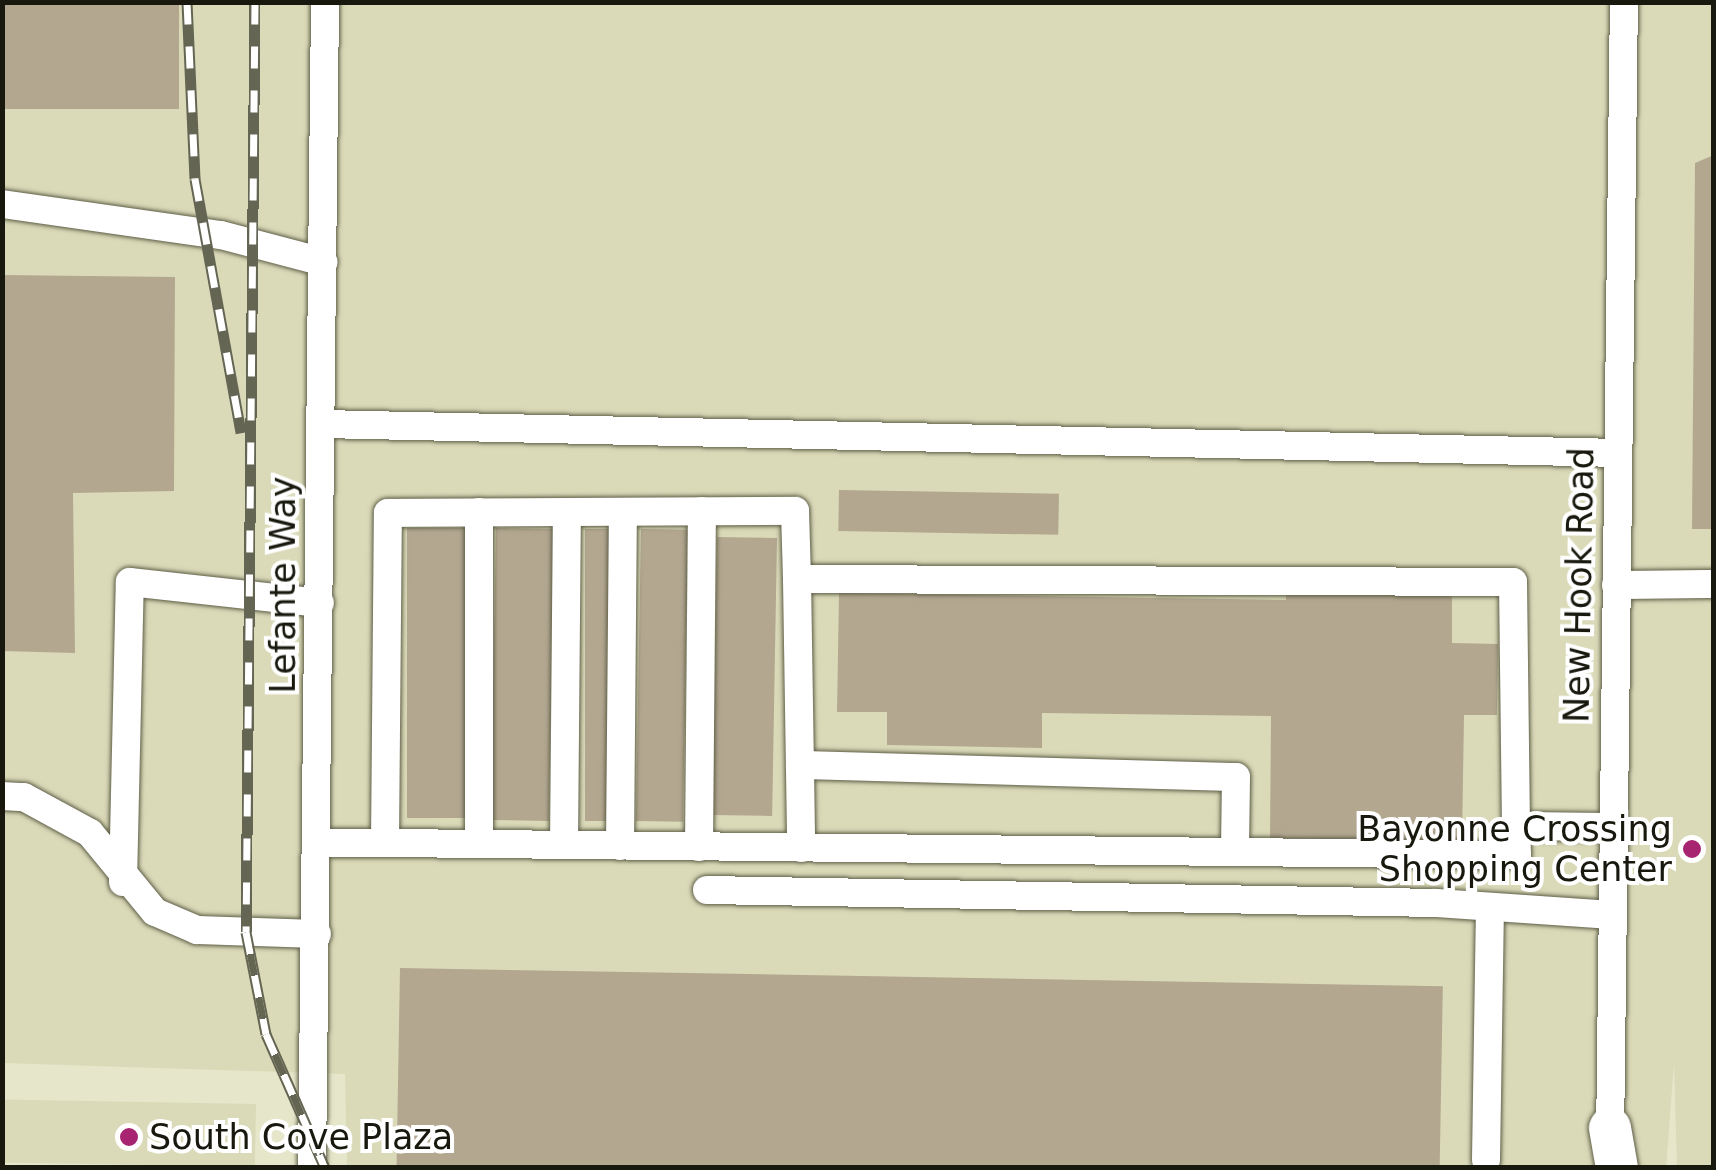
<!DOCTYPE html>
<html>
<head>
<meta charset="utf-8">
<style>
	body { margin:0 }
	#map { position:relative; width:1716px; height:1170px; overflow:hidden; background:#e6e6cb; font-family:"DejaVu Sans",sans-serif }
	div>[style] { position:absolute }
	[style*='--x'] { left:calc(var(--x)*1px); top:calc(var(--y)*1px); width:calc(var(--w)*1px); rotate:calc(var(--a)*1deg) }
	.built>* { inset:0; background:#dadab9; transform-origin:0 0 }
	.building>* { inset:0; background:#b3a790; transform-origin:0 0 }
	.roads { filter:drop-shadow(0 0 2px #5f5e47) drop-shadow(0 0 2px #5f5e47) }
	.minor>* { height:28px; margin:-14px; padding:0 14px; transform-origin:14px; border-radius:14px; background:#fff }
	.highway>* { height:42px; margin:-21px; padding:0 21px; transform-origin:21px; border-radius:21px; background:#fff }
	.rail>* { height:11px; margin-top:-5.5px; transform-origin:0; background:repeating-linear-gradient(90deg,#fff 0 22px,#656554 0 44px); box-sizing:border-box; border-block:2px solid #656554 }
	.dots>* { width:28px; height:28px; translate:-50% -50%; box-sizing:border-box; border:5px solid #fff; border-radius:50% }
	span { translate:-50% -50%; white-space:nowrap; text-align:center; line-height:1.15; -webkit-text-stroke:8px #fff; paint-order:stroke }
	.street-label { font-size:35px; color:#18180e }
	.poi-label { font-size:35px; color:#18180e }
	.right { translate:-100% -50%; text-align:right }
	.left { translate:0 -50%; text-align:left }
	.frame { position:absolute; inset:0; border:5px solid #18180e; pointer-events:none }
</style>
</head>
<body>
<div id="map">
	<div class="built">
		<i style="clip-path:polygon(3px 3px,1713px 3px,1713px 1167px,1677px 1167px,1674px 1063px,1666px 1168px,347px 1167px,345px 1074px,3px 1063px)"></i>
		<i style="left:256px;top:1104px;width:63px;height:253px;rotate:91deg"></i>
	</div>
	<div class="building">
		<i style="left:2px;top:2px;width:177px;height:107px"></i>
		<i style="clip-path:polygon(1714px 155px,1714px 529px,1692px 529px,1695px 163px)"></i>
		<i style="clip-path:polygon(2px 275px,175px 277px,174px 491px,73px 493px,75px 653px,2px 651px)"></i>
		<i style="left:839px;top:490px;width:220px;height:41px;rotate:1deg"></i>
		<i style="left:407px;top:528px;width:58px;height:290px"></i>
		<i style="left:496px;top:528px;width:58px;height:292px;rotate:1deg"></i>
		<i style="left:585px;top:529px;width:27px;height:292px"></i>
		<i style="left:641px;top:529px;width:47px;height:292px;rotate:1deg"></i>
		<i style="left:717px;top:537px;width:60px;height:278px;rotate:1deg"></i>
		<i style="clip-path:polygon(1286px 592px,1452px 595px,1452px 643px,1498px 644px,1497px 715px,1464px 715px,1462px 841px,1270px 838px,1271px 716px,1042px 713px,1042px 748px,887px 745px,887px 712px,837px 712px,839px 593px,1286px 600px)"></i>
		<i style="left:400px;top:968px;width:1043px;height:197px;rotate:1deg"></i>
	</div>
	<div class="roads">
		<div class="minor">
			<i style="--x:2;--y:204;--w:221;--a:8.1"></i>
			<i style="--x:221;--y:235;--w:106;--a:14.8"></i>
			<i style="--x:322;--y:424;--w:1296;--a:1.28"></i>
			<i style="--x:797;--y:579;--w:269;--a:89.1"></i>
			<i style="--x:1616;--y:585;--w:98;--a:-0.6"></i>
			<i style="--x:800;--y:765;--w:436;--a:1.6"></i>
			<i style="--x:1236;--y:777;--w:75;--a:90.8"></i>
			<i style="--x:2;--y:796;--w:22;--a:3"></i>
			<i style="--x:24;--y:797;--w:75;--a:28.6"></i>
			<i style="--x:90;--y:833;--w:102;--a:50.6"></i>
			<i style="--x:155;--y:912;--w:46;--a:23.2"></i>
			<i style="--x:197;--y:930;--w:120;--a:1.9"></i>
			<i style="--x:1516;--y:826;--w:29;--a:88"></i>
			<i style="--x:1517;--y:855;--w:1132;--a:-179.39"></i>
			<i style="--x:385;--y:843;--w:330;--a:-89.5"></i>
			<i style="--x:388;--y:513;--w:407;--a:-0.3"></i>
			<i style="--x:795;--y:511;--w:68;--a:88.3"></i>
			<i style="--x:797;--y:579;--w:716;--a:0.24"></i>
			<i style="--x:1513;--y:582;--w:244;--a:89.3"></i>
			<i style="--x:1516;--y:826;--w:98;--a:0.6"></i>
			<i style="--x:318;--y:843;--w:67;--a:0"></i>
			<i style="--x:479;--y:844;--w:332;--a:-90"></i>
			<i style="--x:564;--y:845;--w:333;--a:-89.5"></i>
			<i style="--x:620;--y:846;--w:334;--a:-89.5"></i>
			<i style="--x:699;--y:847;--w:336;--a:-89.5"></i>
			<i style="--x:123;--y:882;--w:300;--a:-88.7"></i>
			<i style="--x:130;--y:582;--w:191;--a:6.3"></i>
			<i style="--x:707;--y:890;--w:729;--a:1.02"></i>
			<i style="--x:1436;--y:903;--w:177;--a:3.9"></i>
			<i style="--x:1610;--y:1141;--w:1139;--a:-89.3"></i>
			<i style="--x:1486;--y:1160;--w:253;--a:-89.1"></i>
			<i style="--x:312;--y:1168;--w:1166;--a:-89.36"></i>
		</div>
		<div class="highway">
			<i style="--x:1610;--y:1128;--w:41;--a:80.1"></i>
		</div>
	</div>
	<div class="rail">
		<i style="--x:187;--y:2;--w:177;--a:87.4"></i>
		<i style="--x:195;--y:179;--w:258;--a:79.7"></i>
		<i style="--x:255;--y:2;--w:930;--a:90.55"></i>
		<i style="--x:246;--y:932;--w:104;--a:78.9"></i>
		<i style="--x:266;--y:1034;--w:146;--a:66.2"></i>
	</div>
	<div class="dots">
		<i style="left:1692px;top:849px;background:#a72470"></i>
		<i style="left:129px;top:1137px;background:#a72470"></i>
	</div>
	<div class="street-label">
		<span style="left:283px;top:585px;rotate:-90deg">Lefante Way</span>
		<span style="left:1579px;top:585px;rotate:-89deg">New Hook Road</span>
	</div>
	<div class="poi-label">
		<span class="right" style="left:1672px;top:849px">Bayonne Crossing<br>Shopping Center</span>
		<span class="left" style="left:149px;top:1137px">South Cove Plaza</span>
	</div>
	<div class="frame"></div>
</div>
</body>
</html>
